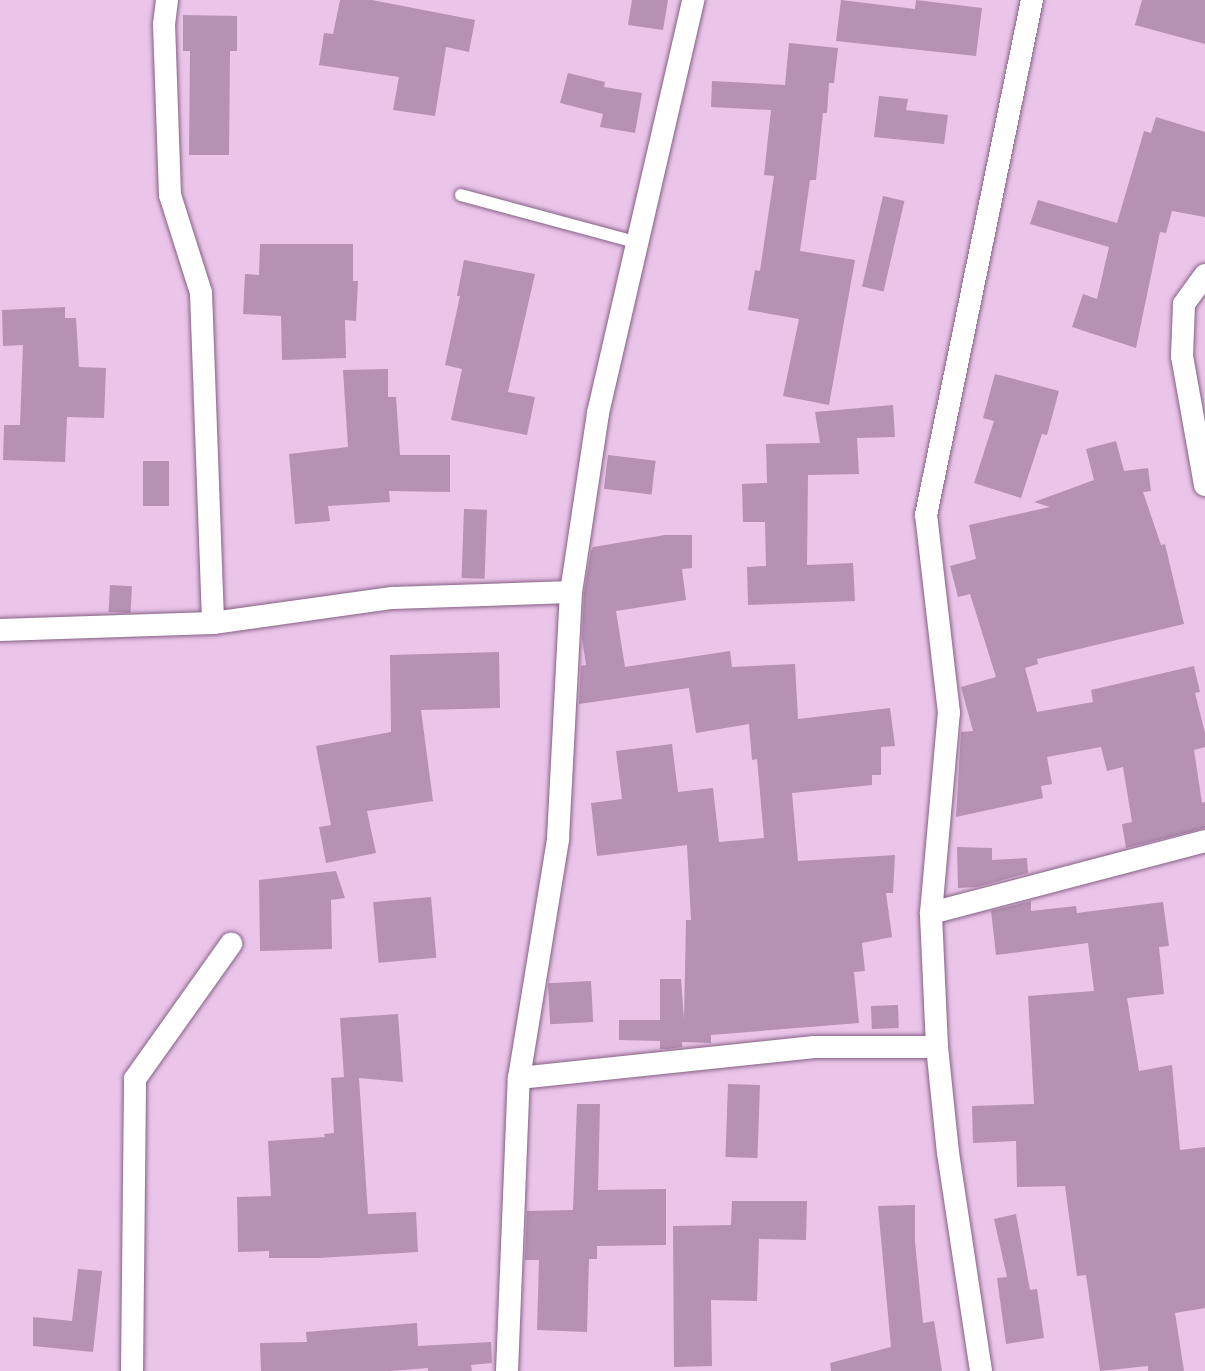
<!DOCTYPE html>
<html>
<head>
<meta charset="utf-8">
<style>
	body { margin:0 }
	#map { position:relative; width:1205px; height:1371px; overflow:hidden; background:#eac4e9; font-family:"DM Sans",sans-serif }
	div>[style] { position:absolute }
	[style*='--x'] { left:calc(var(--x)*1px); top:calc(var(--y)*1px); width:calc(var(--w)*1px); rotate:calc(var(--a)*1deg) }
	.building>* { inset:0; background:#b591b4; transform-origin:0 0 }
	.roads { filter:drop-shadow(0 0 2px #846284) drop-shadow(0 0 2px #846284) }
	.service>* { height:12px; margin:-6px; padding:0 6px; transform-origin:6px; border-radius:6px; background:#fff }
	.minor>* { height:22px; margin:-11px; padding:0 11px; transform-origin:11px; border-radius:11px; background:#fff }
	span { translate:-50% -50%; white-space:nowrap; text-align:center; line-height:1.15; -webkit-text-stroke:4.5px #fdedfc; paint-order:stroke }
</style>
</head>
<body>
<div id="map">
	<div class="building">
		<i style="clip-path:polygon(340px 0,372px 0,475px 20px,469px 52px,446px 47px,435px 116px,393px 110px,399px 77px,319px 65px,324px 33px,333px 34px)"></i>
		<i style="clip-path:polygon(632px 0,668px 0,663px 30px,628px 25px)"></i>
		<i style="clip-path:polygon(841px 0,915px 9px,916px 0,982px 8px,976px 56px,836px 41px)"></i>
		<i style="clip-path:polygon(1142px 0,1205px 0,1205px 44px,1135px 25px)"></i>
		<i style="clip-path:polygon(183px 15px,237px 16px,237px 51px,230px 51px,229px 155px,189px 155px,190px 51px,183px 51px)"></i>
		<i style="clip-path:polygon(789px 43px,838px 48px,834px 83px,829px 83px,827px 113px,823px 113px,816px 180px,810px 180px,800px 251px,855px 260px,829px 405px,783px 396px,799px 319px,748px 310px,755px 270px,760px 271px,774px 176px,764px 175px,771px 110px,711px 107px,712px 81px,785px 85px)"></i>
		<i style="clip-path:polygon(568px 73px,605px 82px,604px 87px,642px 93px,635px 133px,600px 127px,603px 114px,560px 103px)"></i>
		<i style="clip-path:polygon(879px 96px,908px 99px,906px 110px,948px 115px,944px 144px,874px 137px)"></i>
		<i style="clip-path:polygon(1156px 117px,1205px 132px,1205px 217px,1172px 211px,1166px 233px,1160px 232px,1136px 348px,1072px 327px,1083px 294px,1097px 299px,1109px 247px,1030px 224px,1038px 200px,1117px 223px,1144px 131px,1151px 133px)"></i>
		<i style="left:883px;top:196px;width:22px;height:93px;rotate:13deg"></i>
		<i style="clip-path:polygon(260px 244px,353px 244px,353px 281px,358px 281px,356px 321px,345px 320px,346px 358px,282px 360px,281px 316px,243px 314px,245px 274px,259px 275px)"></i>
		<i style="clip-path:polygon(464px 260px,535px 274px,508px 392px,535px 397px,527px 435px,451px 420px,462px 369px,445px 365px,460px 296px,457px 296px)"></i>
		<i style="clip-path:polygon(65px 307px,65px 318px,76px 318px,79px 367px,106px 368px,104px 418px,67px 417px,65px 462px,3px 460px,4px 425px,20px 425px,23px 345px,3px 346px,2px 310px)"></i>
		<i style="clip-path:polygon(388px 369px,388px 397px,396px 397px,400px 455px,450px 455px,450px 492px,389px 491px,390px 502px,328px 506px,330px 521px,295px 524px,289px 454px,348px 447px,343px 370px)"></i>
		<i style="clip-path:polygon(995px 374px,1059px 391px,1047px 435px,1042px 434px,1021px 498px,974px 483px,994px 421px,983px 418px)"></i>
		<i style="clip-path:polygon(893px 405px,895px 437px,857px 438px,859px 474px,808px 475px,807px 565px,853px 563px,855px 601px,748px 605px,747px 567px,766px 566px,765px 522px,743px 522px,742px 484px,767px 483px,766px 444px,820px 443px,815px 412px)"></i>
		<i style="clip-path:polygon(1116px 441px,1124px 471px,1148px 468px,1151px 491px,1143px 492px,1161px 545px,1165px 544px,1184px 624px,1037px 659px,1038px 664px,1025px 668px,1037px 712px,1093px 702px,1091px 690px,1194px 666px,1200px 692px,1195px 693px,1205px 733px,1205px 747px,1194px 750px,1202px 803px,1205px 802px,1205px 828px,1126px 848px,1122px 824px,1132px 822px,1123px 767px,1107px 771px,1101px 747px,1047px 757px,1052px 784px,1041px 786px,1043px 798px,956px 817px,961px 732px,973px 731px,961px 687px,996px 677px,970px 594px,958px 597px,950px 566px,976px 559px,969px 525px,1050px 507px,1034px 502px,1094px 480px,1086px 449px)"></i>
		<i style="left:608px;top:455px;width:48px;height:34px;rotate:7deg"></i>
		<i style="left:143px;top:461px;width:26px;height:45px"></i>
		<i style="left:464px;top:509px;width:23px;height:69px;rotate:2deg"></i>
		<i style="clip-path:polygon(665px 535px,692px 535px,692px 568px,682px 569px,686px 600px,616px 611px,625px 667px,730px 651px,732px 667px,795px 664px,798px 719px,890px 708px,895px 746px,881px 747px,881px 775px,872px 775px,872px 785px,792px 793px,798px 861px,895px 855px,893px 893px,886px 893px,892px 937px,862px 943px,865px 971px,854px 972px,859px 1023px,711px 1035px,711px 1043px,682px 1042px,682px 1047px,668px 1049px,660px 1049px,660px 1041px,619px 1040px,619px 1020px,660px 1020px,660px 979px,681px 979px,684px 1019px,686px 920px,691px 920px,687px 845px,597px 856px,591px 803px,622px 799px,616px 751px,672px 744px,678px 792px,713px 788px,719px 842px,764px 838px,757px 759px,752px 760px,749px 724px,696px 733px,689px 688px,579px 704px,581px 666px,586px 665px,582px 639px,584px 593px,591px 551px,593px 547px)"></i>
		<i style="left:110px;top:585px;width:22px;height:27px;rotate:3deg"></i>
		<i style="clip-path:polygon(499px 652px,500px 708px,421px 710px,433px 801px,367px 811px,376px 853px,326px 863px,319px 827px,331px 825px,316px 746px,391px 732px,390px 655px)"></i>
		<i style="clip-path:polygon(957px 847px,992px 848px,992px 860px,1027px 858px,1028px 873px,977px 887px,958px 888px)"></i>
		<i style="clip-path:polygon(336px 871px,345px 898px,331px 900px,332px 949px,260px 951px,259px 880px)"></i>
		<i style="left:431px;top:897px;width:61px;height:58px;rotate:85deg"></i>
		<i style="clip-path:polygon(1031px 901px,1031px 911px,1076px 906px,1077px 913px,1163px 902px,1169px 946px,1159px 947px,1164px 994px,1127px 998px,1139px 1071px,1172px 1065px,1180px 1150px,1205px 1147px,1205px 1308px,1175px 1313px,1184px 1371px,1148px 1371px,1148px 1366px,1100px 1371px,1086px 1275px,1077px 1276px,1065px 1186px,1017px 1187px,1016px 1141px,973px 1143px,972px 1106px,1034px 1104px,1028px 996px,1094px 991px,1088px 943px,996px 955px,991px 911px)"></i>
		<i style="left:591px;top:981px;width:41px;height:43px;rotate:87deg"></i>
		<i style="left:898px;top:1005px;width:23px;height:27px;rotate:88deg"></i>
		<i style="clip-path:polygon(398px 1014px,403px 1082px,359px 1078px,368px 1214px,416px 1212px,418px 1252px,318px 1258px,269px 1258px,269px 1251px,238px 1252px,237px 1197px,271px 1196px,268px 1141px,325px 1137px,324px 1134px,334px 1133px,331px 1078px,346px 1077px,344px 1077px,340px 1018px)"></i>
		<i style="left:728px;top:1084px;width:32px;height:73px;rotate:2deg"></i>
		<i style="clip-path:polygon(577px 1104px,600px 1104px,598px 1190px,666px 1189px,666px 1245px,597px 1246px,597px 1259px,589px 1259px,587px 1332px,537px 1330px,539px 1260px,525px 1260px,527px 1211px,573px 1210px)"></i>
		<i style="clip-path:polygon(732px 1201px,807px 1201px,806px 1240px,759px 1239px,757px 1301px,711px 1300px,712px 1366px,674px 1367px,673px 1226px,731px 1225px)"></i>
		<i style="clip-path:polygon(915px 1205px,915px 1242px,923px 1323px,934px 1321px,942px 1371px,831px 1371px,830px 1363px,891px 1347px,878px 1206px)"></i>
		<i style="clip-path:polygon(1016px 1214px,1030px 1290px,1037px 1289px,1044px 1338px,1006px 1344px,997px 1278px,1007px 1277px,994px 1219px)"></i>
		<i style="clip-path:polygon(78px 1269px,102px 1271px,93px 1352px,33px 1346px,33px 1317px,72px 1321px)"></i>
		<i style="clip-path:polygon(417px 1323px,418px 1346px,491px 1342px,492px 1363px,471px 1365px,472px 1371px,428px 1371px,428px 1368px,390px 1371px,261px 1371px,260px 1343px,307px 1342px,306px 1332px)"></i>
	</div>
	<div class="roads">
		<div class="service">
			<i style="--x:461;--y:195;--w:184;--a:15.1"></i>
		</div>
		<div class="minor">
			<i style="--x:167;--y:0;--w:24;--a:97"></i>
			<i style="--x:164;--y:24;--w:171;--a:88"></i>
			<i style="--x:170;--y:195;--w:103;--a:72.4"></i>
			<i style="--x:201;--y:293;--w:330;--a:87.9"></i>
			<i style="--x:1205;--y:275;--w:36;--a:126"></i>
			<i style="--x:1184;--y:304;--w:52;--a:92.2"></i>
			<i style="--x:1182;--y:356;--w:131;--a:79.9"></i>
			<i style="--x:0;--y:630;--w:213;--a:-1.9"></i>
			<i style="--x:213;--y:623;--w:181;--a:-8"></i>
			<i style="--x:392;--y:598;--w:179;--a:-1.9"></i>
			<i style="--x:931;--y:913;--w:201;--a:-84.9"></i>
			<i style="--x:949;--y:713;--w:199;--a:-96.6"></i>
			<i style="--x:926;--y:515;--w:526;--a:-78.37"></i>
			<i style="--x:519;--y:1078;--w:297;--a:-6"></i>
			<i style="--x:814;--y:1047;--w:123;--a:0"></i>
			<i style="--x:132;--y:1371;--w:292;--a:-89.4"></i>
			<i style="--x:135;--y:1079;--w:166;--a:-54.6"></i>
			<i style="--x:507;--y:1371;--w:293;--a:-87.7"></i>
			<i style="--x:519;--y:1078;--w:242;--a:-80.7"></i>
			<i style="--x:558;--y:839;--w:247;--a:-87"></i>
			<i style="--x:571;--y:592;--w:181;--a:-81.4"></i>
			<i style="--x:598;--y:413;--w:424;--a:-77"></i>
			<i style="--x:981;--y:1371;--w:220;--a:-98.6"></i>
			<i style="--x:948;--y:1153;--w:107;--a:-95.9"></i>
			<i style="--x:937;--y:1047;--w:134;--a:-92.6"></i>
			<i style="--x:931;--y:913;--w:283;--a:-14.7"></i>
		</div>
	</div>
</div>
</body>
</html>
